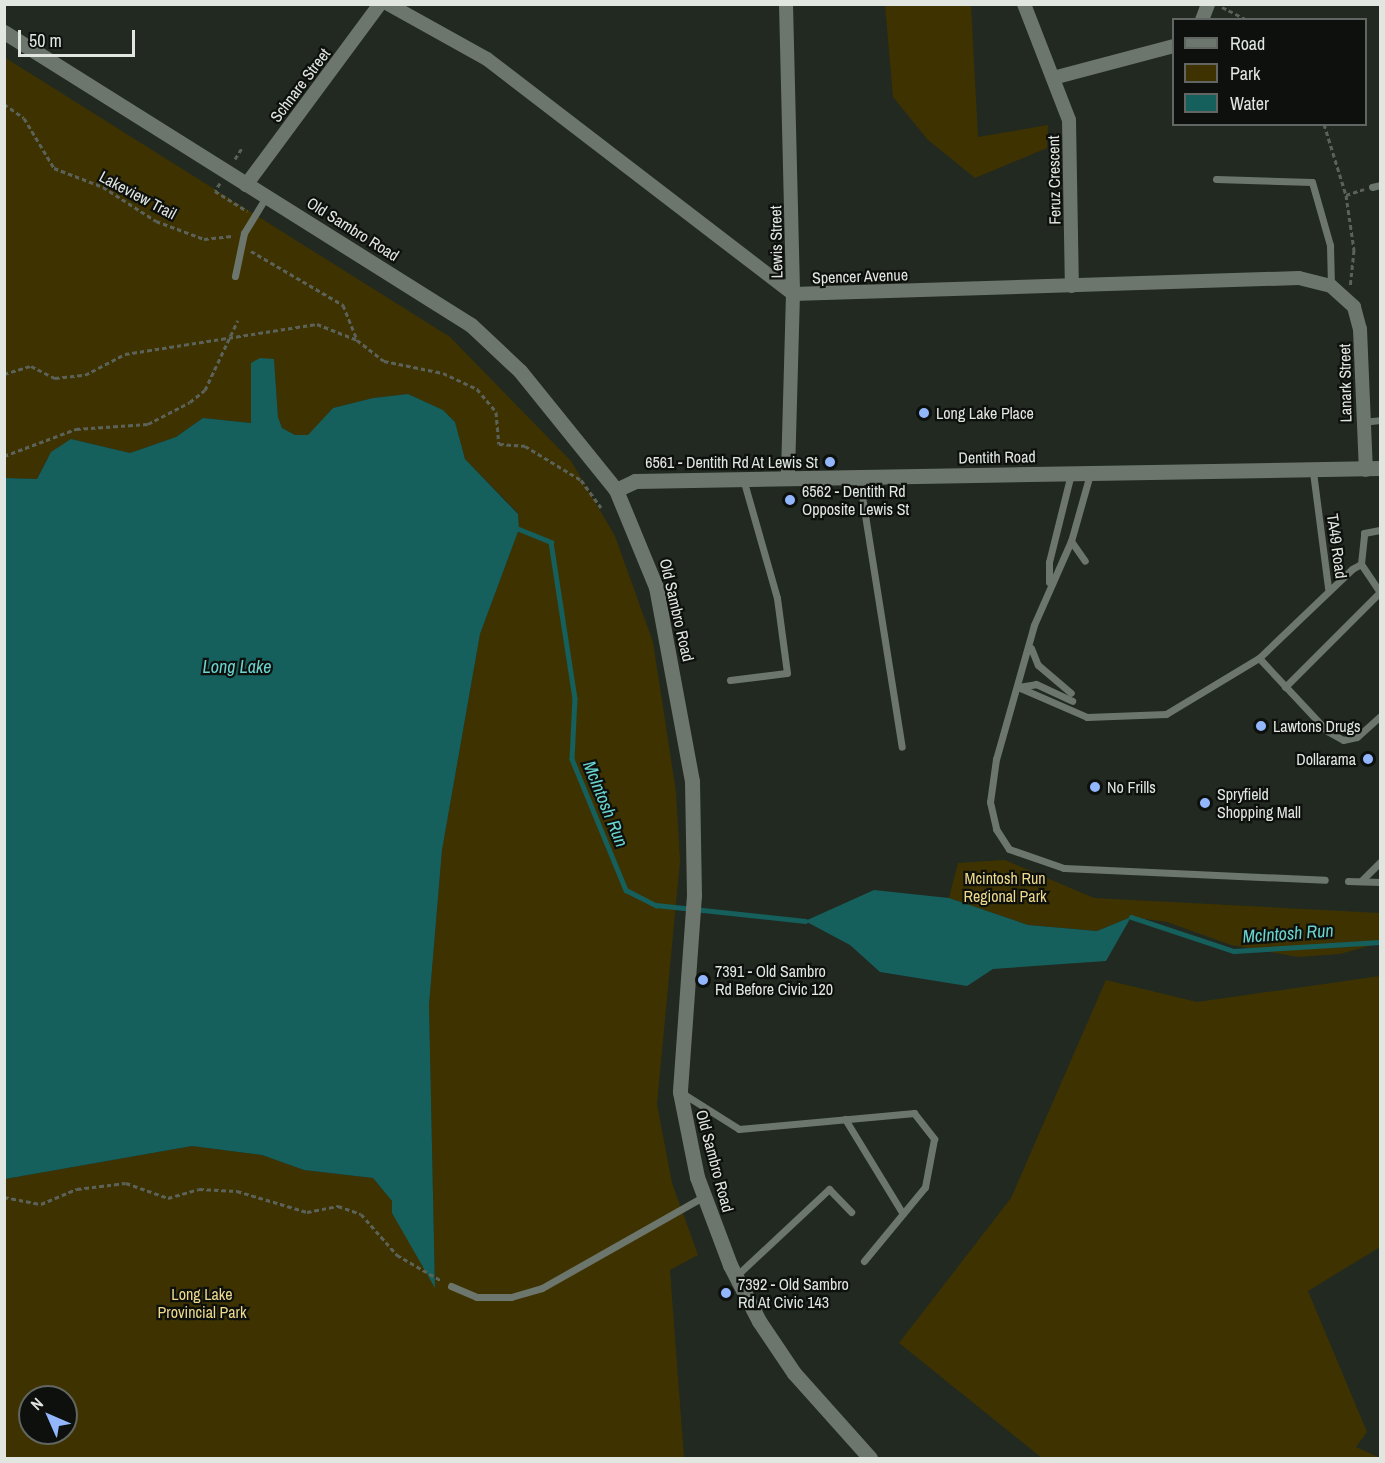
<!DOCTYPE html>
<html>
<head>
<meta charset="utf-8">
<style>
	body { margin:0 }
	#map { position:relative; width:1385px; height:1463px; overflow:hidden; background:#212920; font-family:"Archivo Narrow",sans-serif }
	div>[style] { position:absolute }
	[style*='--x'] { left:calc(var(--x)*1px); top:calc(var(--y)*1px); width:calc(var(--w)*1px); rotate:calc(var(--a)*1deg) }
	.green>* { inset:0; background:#3e3300 }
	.water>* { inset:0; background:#155f5d }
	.stream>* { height:4.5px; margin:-2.25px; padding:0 2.25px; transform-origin:2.25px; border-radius:2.25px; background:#155f5d }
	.path>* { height:3px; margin-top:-1.5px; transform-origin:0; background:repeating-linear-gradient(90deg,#5b625a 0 4.5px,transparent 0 7.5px) }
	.lane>* { height:7px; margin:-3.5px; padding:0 3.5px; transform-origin:3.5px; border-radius:3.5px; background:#6d766d }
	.street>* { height:14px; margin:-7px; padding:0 7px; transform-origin:7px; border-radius:7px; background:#6d766d }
	.secondary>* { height:15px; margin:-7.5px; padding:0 7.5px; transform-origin:7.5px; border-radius:7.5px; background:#6d766d }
	.dots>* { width:16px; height:16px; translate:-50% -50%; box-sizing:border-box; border:3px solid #0d100d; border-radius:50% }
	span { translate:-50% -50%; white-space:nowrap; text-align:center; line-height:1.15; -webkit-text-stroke:4.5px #0d100d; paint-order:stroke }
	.street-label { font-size:16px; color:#e1e6e1 }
	.poi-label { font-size:16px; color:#e1e6e1 }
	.left { translate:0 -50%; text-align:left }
	.right { translate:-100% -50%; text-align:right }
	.park-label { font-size:16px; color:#edd98c }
	.water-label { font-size:18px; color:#6ad5d0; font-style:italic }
	.frame { position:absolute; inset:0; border:6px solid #e1e6e1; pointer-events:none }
	.legend { position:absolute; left:1172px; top:18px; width:195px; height:108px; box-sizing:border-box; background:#0d100d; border:2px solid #626662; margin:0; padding:8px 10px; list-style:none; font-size:18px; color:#e1e6e1 }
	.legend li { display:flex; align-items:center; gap:12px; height:30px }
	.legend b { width:30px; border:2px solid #626662 }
	.north { position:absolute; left:18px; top:1385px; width:60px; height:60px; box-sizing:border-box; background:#0d100d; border:2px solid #626662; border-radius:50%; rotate:315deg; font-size:16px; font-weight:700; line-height:24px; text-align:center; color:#e1e6e1 }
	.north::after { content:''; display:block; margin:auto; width:21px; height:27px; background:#93b7fd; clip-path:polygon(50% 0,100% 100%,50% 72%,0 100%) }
	.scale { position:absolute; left:18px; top:30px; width:117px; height:27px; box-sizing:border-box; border:3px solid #e1e6e1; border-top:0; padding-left:8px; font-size:18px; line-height:21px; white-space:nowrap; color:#e1e6e1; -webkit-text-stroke:4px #0d100d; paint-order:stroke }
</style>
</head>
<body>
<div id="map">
	<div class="green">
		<i style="clip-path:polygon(885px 5px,971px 5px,978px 137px,1048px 125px,1047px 148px,975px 178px,928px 140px,893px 97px)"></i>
		<i style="clip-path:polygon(evenodd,4px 57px,450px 337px,571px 461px,615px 536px,653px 642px,676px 792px,680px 861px,657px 1104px,672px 1183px,698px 1255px,670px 1270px,684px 1458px,5px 1458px,5px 1179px,192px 1146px,262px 1155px,304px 1170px,373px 1178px,392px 1201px,435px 1287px,429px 1005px,442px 850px,480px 634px,519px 529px,518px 513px,465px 459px,455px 422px,443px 410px,408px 394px,373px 398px,333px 408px,308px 436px,295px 435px,282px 428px,278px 417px,274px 359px,251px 363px,251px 423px,203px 418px,176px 437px,130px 453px,71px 439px,47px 459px,37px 479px,5px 478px,4px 57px,30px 1397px,66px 1397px,66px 1433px,30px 1433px,30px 1397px)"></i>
		<i style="clip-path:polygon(1005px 860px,1094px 898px,1380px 913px,1380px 943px,1340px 954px,1298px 957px,1231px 945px,1167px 922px,1131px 917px,1097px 931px,1028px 925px,949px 898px,958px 863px)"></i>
		<i style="clip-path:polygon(1380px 976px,1380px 1247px,1308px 1291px,1367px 1432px,1356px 1447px,1380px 1458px,1042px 1458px,899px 1343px,1011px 1198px,1106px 980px,1197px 1002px)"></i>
	</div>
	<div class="water">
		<i style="clip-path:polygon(260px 358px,274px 359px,278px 417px,282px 428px,295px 435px,308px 435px,333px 408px,373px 398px,408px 394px,443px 410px,455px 422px,465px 459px,518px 514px,519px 529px,480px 634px,442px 850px,429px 1005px,435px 1288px,392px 1213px,392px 1201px,373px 1178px,304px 1170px,262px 1155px,192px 1146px,5px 1179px,5px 478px,37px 479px,51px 452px,71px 439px,130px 453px,176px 437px,203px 418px,251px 423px,251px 363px)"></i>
		<i style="clip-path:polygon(874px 890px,949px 898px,1028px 925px,1097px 931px,1131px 917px,1106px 961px,993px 969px,967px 986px,880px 972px,850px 945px,805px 921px)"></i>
	</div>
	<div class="stream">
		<i style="--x:519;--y:529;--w:35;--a:22"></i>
		<i style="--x:551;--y:542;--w:158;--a:81.3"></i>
		<i style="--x:575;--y:698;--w:61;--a:92.8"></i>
		<i style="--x:572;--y:759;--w:142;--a:67.6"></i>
		<i style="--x:626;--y:890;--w:34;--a:27"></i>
		<i style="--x:656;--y:905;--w:150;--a:6.1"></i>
		<i style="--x:1131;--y:917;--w:108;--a:18.3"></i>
		<i style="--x:1234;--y:951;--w:146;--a:-3.5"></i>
	</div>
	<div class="path">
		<i style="--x:1222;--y:7;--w:28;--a:27"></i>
		<i style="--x:4;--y:104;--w:24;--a:35"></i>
		<i style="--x:24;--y:118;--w:58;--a:59"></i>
		<i style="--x:54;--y:168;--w:53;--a:21.2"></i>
		<i style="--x:103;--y:187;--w:63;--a:32.7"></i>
		<i style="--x:156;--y:221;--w:51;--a:20.6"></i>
		<i style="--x:204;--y:239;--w:28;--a:-6"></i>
		<i style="--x:1324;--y:124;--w:74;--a:72.8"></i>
		<i style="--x:1346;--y:195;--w:56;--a:81.7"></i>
		<i style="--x:1354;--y:250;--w:37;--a:96"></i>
		<i style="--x:235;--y:159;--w:13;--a:-58"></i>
		<i style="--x:220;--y:183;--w:9;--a:122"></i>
		<i style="--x:215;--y:191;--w:38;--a:32"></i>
		<i style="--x:1346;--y:195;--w:19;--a:-18"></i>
		<i style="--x:251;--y:251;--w:107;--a:30.4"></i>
		<i style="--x:343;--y:305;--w:38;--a:68"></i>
		<i style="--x:357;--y:340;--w:34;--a:38"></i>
		<i style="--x:384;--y:361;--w:60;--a:11.5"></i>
		<i style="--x:443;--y:373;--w:38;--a:25"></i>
		<i style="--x:477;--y:389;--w:30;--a:50"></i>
		<i style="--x:496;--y:412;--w:32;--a:85"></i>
		<i style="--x:499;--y:444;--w:26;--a:4"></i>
		<i style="--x:525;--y:446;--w:66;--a:31.3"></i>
		<i style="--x:581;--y:480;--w:34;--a:54"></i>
		<i style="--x:4;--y:374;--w:28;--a:-17"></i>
		<i style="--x:31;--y:366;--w:27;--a:27"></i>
		<i style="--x:55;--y:378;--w:30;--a:-6"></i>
		<i style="--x:85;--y:375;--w:45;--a:-27.7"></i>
		<i style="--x:125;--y:354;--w:194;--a:-8.9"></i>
		<i style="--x:317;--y:324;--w:43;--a:21.8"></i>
		<i style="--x:4;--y:456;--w:77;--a:-20.6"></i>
		<i style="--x:76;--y:429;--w:72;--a:-4"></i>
		<i style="--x:148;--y:424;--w:47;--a:-27.6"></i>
		<i style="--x:190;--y:402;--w:19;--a:-39"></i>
		<i style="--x:205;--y:390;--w:77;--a:-64.8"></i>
		<i style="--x:4;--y:1197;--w:38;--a:11"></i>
		<i style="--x:41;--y:1204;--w:39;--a:-23"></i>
		<i style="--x:77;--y:1189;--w:49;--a:-7"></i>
		<i style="--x:126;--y:1183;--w:45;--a:19.7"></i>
		<i style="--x:168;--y:1198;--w:32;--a:-16"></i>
		<i style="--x:199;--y:1189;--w:38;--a:3"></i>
		<i style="--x:237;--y:1191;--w:73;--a:16.7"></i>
		<i style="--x:307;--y:1212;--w:32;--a:-11"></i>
		<i style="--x:338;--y:1206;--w:24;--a:19"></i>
		<i style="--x:361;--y:1214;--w:55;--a:48.7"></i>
		<i style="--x:397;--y:1255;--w:52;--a:30"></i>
	</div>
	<div class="lane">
		<i style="--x:1216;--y:179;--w:96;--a:1.8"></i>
		<i style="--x:1312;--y:182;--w:66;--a:74.1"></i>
		<i style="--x:1330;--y:245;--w:41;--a:88.6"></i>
		<i style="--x:1372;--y:187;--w:8;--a:-14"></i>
		<i style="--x:235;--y:276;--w:44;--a:-78.2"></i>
		<i style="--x:244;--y:233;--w:42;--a:-58.6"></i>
		<i style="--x:1362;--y:422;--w:18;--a:-6"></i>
		<i style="--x:1313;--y:472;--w:117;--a:82.6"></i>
		<i style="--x:1090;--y:474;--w:70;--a:105.8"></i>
		<i style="--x:1071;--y:541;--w:92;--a:113.8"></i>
		<i style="--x:1034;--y:625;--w:139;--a:105.8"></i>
		<i style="--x:996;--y:759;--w:43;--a:97.9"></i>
		<i style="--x:990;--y:802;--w:28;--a:77"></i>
		<i style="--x:996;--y:829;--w:24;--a:57"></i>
		<i style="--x:1009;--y:849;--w:58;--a:19.1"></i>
		<i style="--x:1064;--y:868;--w:261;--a:2.6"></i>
		<i style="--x:859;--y:477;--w:273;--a:81"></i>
		<i style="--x:1071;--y:541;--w:24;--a:55"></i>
		<i style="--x:1361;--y:564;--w:31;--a:-84"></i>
		<i style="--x:1364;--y:533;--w:16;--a:-11"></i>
		<i style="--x:1049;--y:582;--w:20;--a:-90"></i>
		<i style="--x:1049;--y:562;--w:91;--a:-76"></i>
		<i style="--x:1031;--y:648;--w:18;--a:68"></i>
		<i style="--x:1038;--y:665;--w:43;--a:40.3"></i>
		<i style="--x:1259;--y:658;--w:100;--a:47"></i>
		<i style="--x:1327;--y:731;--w:18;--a:29"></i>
		<i style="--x:1343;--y:740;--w:14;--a:-12"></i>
		<i style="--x:1357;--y:737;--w:31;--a:-42"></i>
		<i style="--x:730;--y:680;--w:57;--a:-7"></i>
		<i style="--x:787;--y:673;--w:76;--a:-97.6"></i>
		<i style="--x:777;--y:598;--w:124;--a:-105.9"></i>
		<i style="--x:1018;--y:687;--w:75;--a:23.5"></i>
		<i style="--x:1087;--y:717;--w:79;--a:-2.2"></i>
		<i style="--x:1166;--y:714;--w:109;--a:-31.1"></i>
		<i style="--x:1259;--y:658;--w:129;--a:-43.7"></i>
		<i style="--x:1352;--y:569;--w:10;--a:-29"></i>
		<i style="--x:1361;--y:564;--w:34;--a:56"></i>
		<i style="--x:1018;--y:687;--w:18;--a:-9"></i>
		<i style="--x:1036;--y:684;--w:40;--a:25"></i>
		<i style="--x:1285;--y:687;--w:134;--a:-45"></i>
		<i style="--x:1348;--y:881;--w:32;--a:2"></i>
		<i style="--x:1361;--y:881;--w:27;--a:-45"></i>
		<i style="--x:682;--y:1093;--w:67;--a:32.3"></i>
		<i style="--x:739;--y:1129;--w:176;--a:-5.2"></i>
		<i style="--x:914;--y:1113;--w:33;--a:52"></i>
		<i style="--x:934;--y:1139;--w:49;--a:100.6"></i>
		<i style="--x:925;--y:1187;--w:96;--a:129.5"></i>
		<i style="--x:845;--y:1119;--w:111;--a:58.6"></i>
		<i style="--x:735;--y:1277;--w:129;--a:-43.1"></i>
		<i style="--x:829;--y:1189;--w:32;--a:46"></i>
		<i style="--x:451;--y:1286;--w:28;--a:23"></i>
		<i style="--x:477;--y:1297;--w:34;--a:0"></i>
		<i style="--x:511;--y:1297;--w:32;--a:-16"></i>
		<i style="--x:542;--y:1288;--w:185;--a:-29.5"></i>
	</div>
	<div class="street">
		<i style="--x:388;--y:4;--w:113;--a:29.1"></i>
		<i style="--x:487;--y:59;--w:386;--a:37.5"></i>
		<i style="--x:793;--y:294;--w:506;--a:-1.81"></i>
		<i style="--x:1299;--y:278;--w:33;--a:14"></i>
		<i style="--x:1331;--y:286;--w:31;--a:42"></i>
		<i style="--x:1354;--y:307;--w:23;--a:75"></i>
		<i style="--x:1360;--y:329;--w:141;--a:87.6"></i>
		<i style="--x:786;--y:4;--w:290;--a:88.6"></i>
		<i style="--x:793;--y:294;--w:184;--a:91.6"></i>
		<i style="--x:1024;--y:4;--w:124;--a:68.8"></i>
		<i style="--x:1069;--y:120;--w:166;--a:89"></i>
		<i style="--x:1202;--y:20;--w:17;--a:-69"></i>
		<i style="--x:1053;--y:78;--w:125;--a:-14.8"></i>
		<i style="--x:246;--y:185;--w:225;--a:-53.5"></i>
	</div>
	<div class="secondary">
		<i style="--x:4;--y:32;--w:551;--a:32.1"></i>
		<i style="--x:471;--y:325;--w:67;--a:43.2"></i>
		<i style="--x:520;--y:371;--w:153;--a:51.1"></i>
		<i style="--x:616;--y:490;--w:105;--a:67.6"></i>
		<i style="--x:656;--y:587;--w:197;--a:79.5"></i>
		<i style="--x:692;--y:781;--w:114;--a:89"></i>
		<i style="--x:694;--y:895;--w:197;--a:94.1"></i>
		<i style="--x:680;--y:1092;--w:87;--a:78.7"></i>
		<i style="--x:697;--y:1177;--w:94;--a:69.4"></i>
		<i style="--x:730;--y:1265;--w:63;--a:62.6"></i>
		<i style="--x:759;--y:1321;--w:63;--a:56.1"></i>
		<i style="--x:794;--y:1373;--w:114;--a:48.2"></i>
		<i style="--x:616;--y:490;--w:21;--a:-25"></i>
		<i style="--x:635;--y:481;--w:745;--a:-1"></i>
	</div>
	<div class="dots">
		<i style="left:924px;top:413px;background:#93b7fd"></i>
		<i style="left:830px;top:462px;background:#93b7fd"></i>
		<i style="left:790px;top:500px;background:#93b7fd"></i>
		<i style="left:1261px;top:726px;background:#93b7fd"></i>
		<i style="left:1368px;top:759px;background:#93b7fd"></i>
		<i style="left:1095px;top:787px;background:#93b7fd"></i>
		<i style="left:1205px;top:803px;background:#93b7fd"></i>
		<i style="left:703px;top:980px;background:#93b7fd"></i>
		<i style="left:726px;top:1293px;background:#93b7fd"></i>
	</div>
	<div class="street-label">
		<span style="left:300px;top:85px;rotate:-53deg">Schnare Street</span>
		<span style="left:1054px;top:180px;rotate:-91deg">Feruz Crescent</span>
		<span style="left:138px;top:195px;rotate:28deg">Lakeview Trail</span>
		<span style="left:353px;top:229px;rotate:32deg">Old Sambro Road</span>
		<span style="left:776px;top:242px;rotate:-91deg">Lewis Street</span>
		<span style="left:860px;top:276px;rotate:-2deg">Spencer Avenue</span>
		<span style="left:1345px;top:383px;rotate:-91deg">Lanark Street</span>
		<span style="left:997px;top:457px;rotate:-1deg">Dentith Road</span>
		<span style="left:1337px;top:546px;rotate:82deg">TA49 Road</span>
		<span style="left:677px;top:610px;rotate:77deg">Old Sambro Road</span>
		<span style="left:715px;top:1161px;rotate:75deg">Old Sambro Road</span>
	</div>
	<div class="poi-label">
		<span class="left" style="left:936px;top:413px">Long Lake Place</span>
		<span class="right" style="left:818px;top:462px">6561 - Dentith Rd At Lewis St</span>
		<span class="left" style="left:802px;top:500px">6562 - Dentith Rd<br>Opposite Lewis St</span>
		<span class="left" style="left:1273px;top:726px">Lawtons Drugs</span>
		<span class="right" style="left:1356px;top:759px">Dollarama</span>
		<span class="left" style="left:1107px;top:787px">No Frills</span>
		<span class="left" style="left:1217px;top:803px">Spryfield<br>Shopping Mall</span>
		<span class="left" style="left:715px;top:980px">7391 - Old Sambro<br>Rd Before Civic 120</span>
		<span class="left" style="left:738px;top:1293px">7392 - Old Sambro<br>Rd At Civic 143</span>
	</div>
	<div class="park-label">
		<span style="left:1005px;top:887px">Mcintosh Run<br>Regional Park</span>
		<span style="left:202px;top:1303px">Long Lake<br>Provincial Park</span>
	</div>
	<div class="water-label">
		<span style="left:237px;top:667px">Long Lake</span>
		<span style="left:605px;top:804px;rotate:68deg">McIntosh Run</span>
		<span style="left:1288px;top:934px;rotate:-4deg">McIntosh Run</span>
	</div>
	<div class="frame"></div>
	<ul class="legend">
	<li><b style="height:8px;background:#6d766d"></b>Road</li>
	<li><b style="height:16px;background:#3e3300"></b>Park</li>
	<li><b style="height:16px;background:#155f5d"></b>Water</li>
	</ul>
	<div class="north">N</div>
	<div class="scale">50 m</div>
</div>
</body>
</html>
